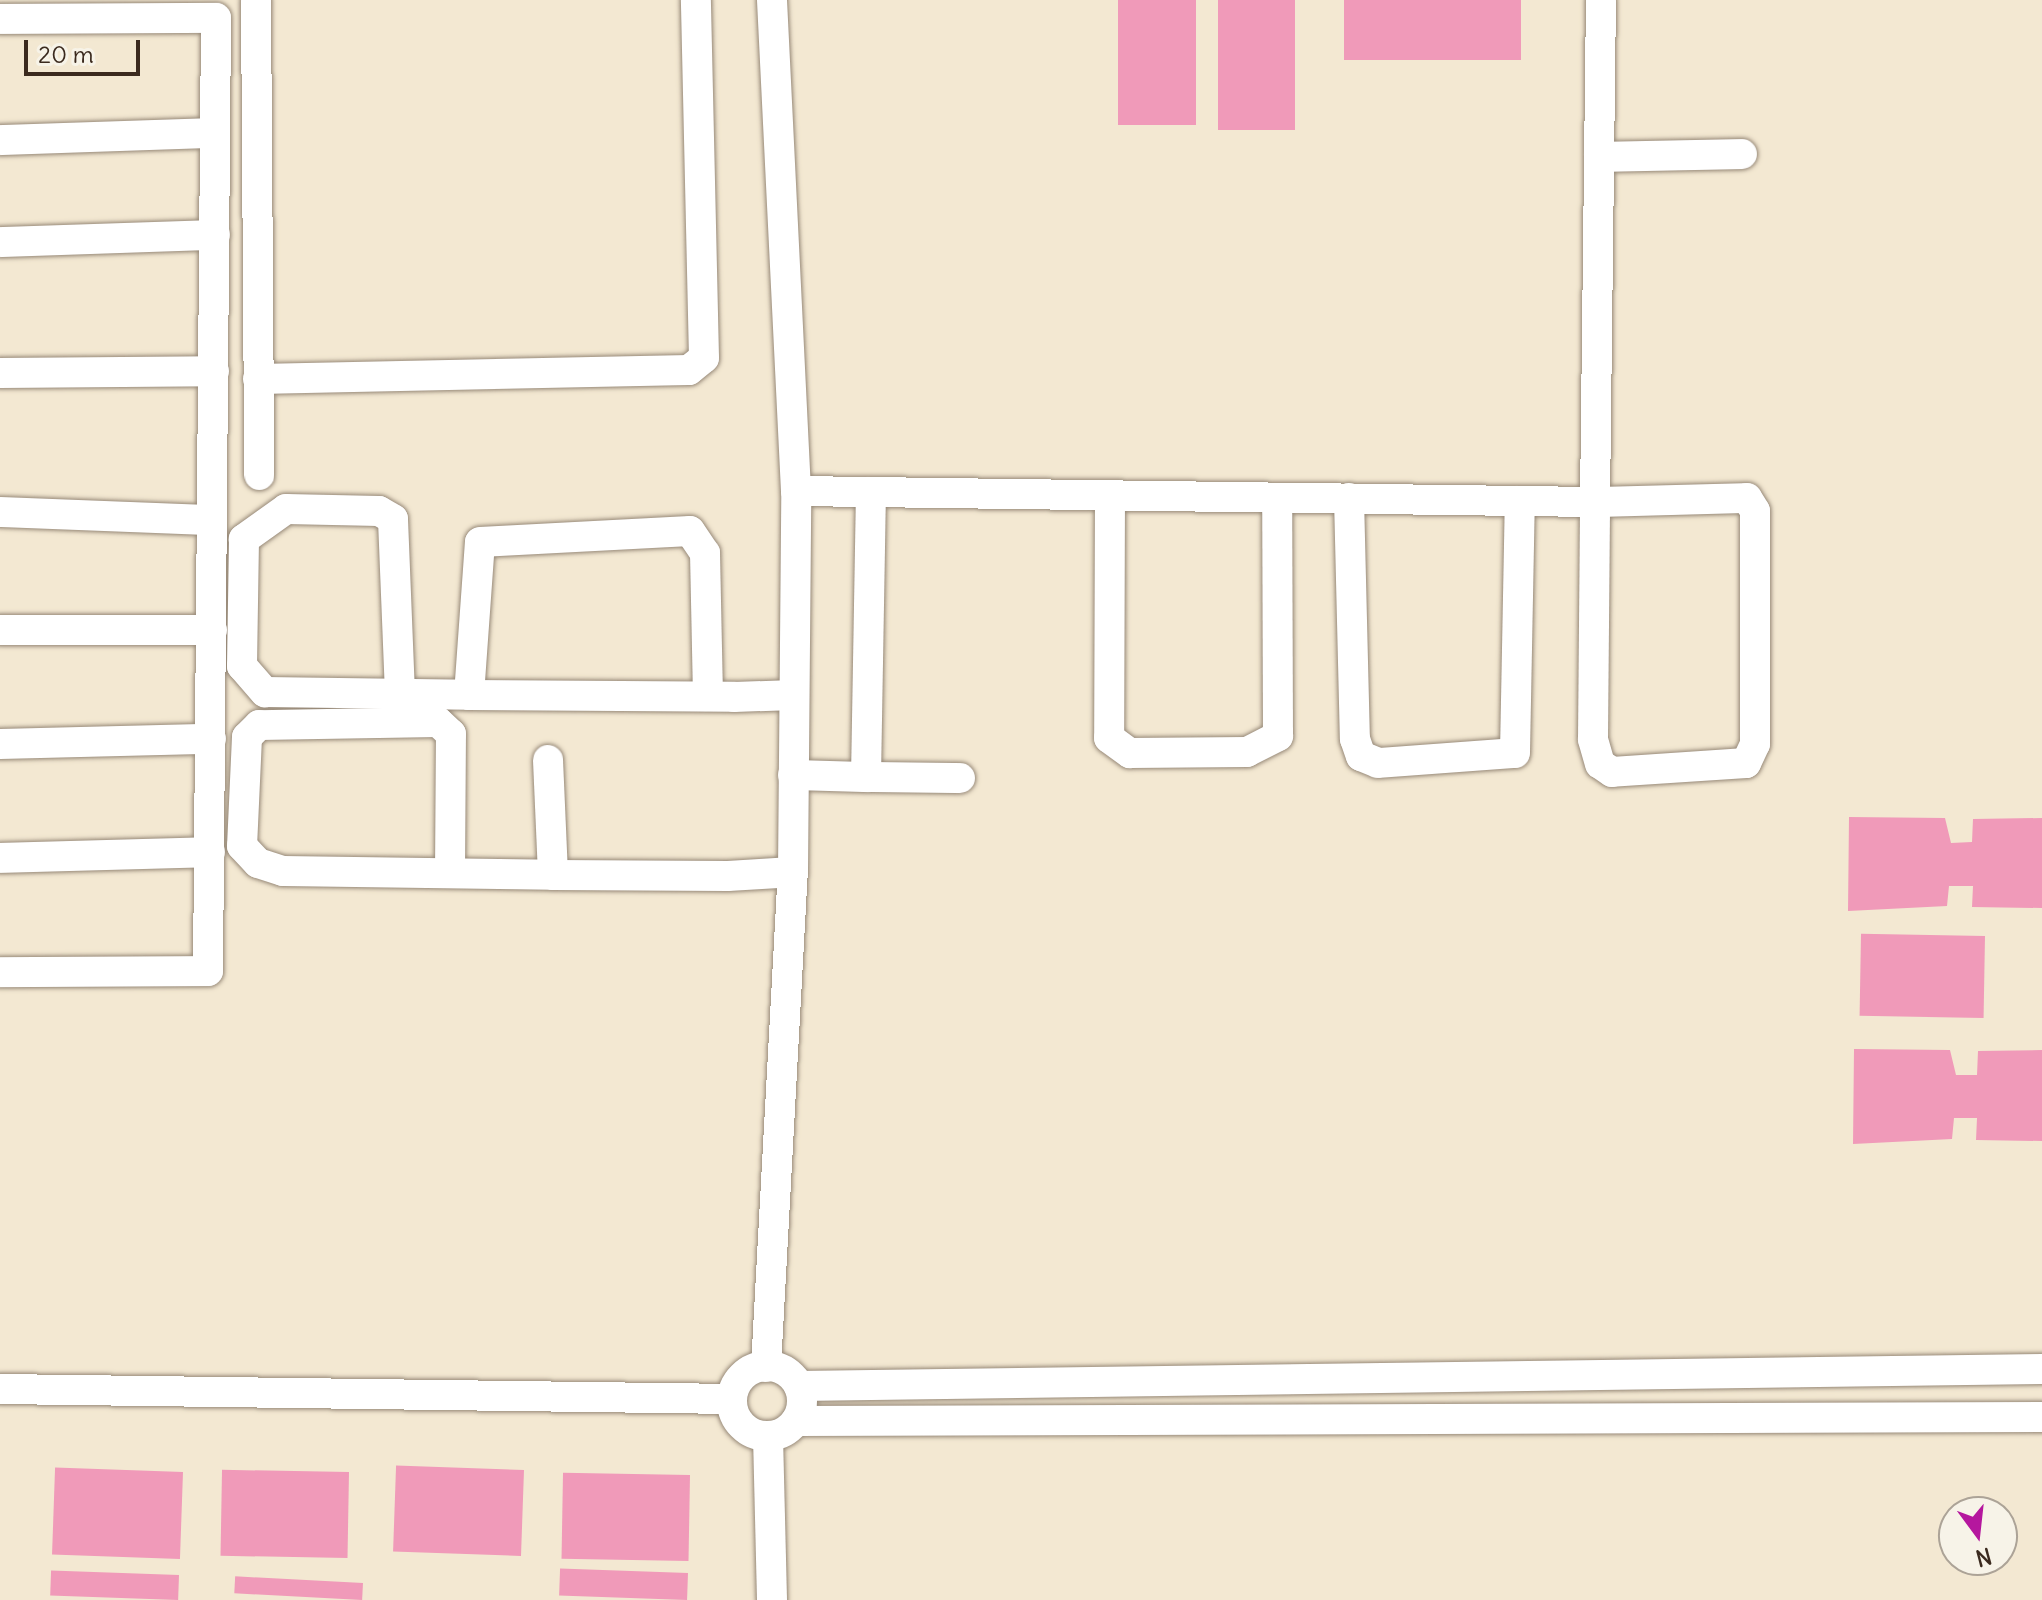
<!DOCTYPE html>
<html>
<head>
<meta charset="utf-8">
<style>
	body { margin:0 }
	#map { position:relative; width:2042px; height:1600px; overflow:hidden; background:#f3e8d2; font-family:Delius,sans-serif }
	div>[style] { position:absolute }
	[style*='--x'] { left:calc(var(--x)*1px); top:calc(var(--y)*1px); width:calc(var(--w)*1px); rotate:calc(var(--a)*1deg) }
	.building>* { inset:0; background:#f09ab9; transform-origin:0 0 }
	.roads { filter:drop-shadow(0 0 2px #978978) drop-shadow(0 0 2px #978978) }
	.street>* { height:30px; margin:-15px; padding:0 15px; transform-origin:15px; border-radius:15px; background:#fff }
	.street>.ring { margin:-15px; padding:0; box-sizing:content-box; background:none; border:30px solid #fff; border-radius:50% }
	span { translate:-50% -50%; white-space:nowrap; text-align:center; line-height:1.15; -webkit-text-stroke:6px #f7f3e8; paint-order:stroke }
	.north { position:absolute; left:1938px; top:1496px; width:80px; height:80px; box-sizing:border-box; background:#f7f3e8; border:2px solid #aca397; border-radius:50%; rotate:165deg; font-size:22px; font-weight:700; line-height:32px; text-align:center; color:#3b2a1e }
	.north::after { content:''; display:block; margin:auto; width:28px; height:36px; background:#b5179e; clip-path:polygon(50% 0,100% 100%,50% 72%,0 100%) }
	.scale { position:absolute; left:24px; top:40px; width:116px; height:36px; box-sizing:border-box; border:4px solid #3b2a1e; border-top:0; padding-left:10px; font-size:24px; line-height:28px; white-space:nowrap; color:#3b2a1e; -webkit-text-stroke:6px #f7f3e8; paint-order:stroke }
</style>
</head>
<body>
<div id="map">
	<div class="building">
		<i style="left:1118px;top:0;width:78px;height:125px"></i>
		<i style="left:1218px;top:0;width:77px;height:130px"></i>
		<i style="left:1344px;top:0;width:177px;height:60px"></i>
		<i style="clip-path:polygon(1849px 817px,1945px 818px,1951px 843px,1972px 842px,1973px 819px,2042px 818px,2042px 908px,1972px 907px,1973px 886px,1949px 886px,1947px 906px,1848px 911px)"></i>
		<i style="left:1985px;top:936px;width:82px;height:124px;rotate:91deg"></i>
		<i style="clip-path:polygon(1854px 1049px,1950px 1050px,1956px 1075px,1977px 1075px,1978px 1051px,2042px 1050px,2042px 1141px,1976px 1140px,1977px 1118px,1954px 1118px,1952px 1139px,1853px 1144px)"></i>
		<i style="left:524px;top:1470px;width:86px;height:128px;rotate:92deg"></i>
		<i style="left:183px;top:1472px;width:87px;height:128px;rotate:92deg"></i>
		<i style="left:349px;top:1472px;width:86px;height:127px;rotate:91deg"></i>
		<i style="left:690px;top:1475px;width:86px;height:127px;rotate:91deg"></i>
		<i style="left:688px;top:1573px;width:27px;height:128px;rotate:92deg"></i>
		<i style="left:179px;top:1575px;width:25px;height:128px;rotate:92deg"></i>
		<i style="left:363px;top:1583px;width:17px;height:128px;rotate:93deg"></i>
	</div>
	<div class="roads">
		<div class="street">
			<i style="--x:256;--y:0;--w:475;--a:89.6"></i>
			<i style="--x:0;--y:19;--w:216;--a:-0.3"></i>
			<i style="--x:216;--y:18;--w:953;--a:90.48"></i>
			<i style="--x:208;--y:971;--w:208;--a:179.7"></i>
			<i style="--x:0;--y:140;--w:215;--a:-1.9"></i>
			<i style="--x:1599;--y:157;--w:143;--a:-1.2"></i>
			<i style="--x:0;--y:242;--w:215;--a:-1.9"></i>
			<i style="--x:0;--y:373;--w:214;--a:-0.5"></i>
			<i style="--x:258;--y:379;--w:431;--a:-1.2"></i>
			<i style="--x:689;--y:370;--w:19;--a:-39"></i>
			<i style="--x:704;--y:358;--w:358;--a:-91.3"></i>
			<i style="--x:796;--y:491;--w:799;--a:0.79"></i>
			<i style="--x:1595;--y:502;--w:502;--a:-89.32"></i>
			<i style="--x:1110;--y:495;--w:243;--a:90.2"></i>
			<i style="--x:1109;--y:738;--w:26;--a:36"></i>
			<i style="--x:1130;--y:753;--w:117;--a:-0.5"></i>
			<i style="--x:1247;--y:752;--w:35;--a:-27"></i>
			<i style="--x:1278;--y:736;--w:238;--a:-90.2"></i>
			<i style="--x:1349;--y:498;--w:241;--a:88.6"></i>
			<i style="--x:1355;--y:739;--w:18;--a:71"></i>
			<i style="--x:1361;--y:756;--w:18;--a:22"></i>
			<i style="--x:1378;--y:763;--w:137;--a:-4.2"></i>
			<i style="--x:1515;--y:753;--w:252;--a:-88.9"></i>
			<i style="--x:1747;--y:498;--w:15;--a:58"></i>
			<i style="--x:1755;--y:511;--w:233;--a:90"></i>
			<i style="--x:1755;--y:744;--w:21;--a:115"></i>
			<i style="--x:1746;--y:763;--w:134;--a:176.2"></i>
			<i style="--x:1612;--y:772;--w:14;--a:-146"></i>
			<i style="--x:1600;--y:764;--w:26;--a:-106"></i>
			<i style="--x:1593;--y:739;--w:237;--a:-89.5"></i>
			<i style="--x:1595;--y:502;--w:152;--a:-1.5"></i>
			<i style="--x:0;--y:512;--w:212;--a:2.2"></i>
			<i style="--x:0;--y:630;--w:212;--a:0"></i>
			<i style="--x:400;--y:694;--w:175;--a:-92.3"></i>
			<i style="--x:393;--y:519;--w:16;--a:-150"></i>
			<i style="--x:379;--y:511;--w:93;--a:-178.8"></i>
			<i style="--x:286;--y:509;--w:52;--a:144.5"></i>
			<i style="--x:244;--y:539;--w:127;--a:90.9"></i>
			<i style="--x:242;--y:666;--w:35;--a:49"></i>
			<i style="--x:265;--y:692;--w:204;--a:0.8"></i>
			<i style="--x:469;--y:695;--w:265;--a:0.4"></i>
			<i style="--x:734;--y:697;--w:60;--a:-1.9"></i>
			<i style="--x:469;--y:695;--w:153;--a:-85.9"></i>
			<i style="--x:480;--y:542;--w:210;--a:-3"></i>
			<i style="--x:690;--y:531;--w:27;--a:56"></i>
			<i style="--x:705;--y:553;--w:143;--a:88.8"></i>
			<i style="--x:0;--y:744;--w:211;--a:-1.4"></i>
			<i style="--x:548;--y:760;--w:115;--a:87.5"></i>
			<i style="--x:793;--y:775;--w:73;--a:1.6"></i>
			<i style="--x:866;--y:777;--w:285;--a:-89"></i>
			<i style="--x:866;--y:777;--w:94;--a:0.6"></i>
			<i style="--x:0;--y:858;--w:210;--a:-1.6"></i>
			<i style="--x:450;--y:873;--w:139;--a:-89.6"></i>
			<i style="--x:451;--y:734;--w:18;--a:-137"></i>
			<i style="--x:438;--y:722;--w:179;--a:179"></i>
			<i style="--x:259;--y:725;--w:17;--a:135"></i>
			<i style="--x:247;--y:737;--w:109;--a:92.6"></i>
			<i style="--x:242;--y:846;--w:23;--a:47"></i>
			<i style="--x:258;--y:863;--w:26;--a:18"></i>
			<i style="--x:283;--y:871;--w:270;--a:0.8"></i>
			<i style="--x:553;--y:875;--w:175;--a:0.3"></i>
			<i style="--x:728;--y:876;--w:65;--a:-3.5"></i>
			<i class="ring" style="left:732px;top:1366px;width:40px;height:40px"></i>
			<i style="--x:766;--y:1367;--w:496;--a:-86.9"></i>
			<i style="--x:793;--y:872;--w:381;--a:-89.5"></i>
			<i style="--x:796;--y:491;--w:492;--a:-92.8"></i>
			<i style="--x:799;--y:1386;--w:1243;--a:-0.78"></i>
			<i style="--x:0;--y:1389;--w:732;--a:0.78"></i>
			<i style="--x:796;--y:1421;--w:1246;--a:-0.18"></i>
			<i style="--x:768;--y:1436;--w:164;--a:88.6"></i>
		</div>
	</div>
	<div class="north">N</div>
	<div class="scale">20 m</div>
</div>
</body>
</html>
